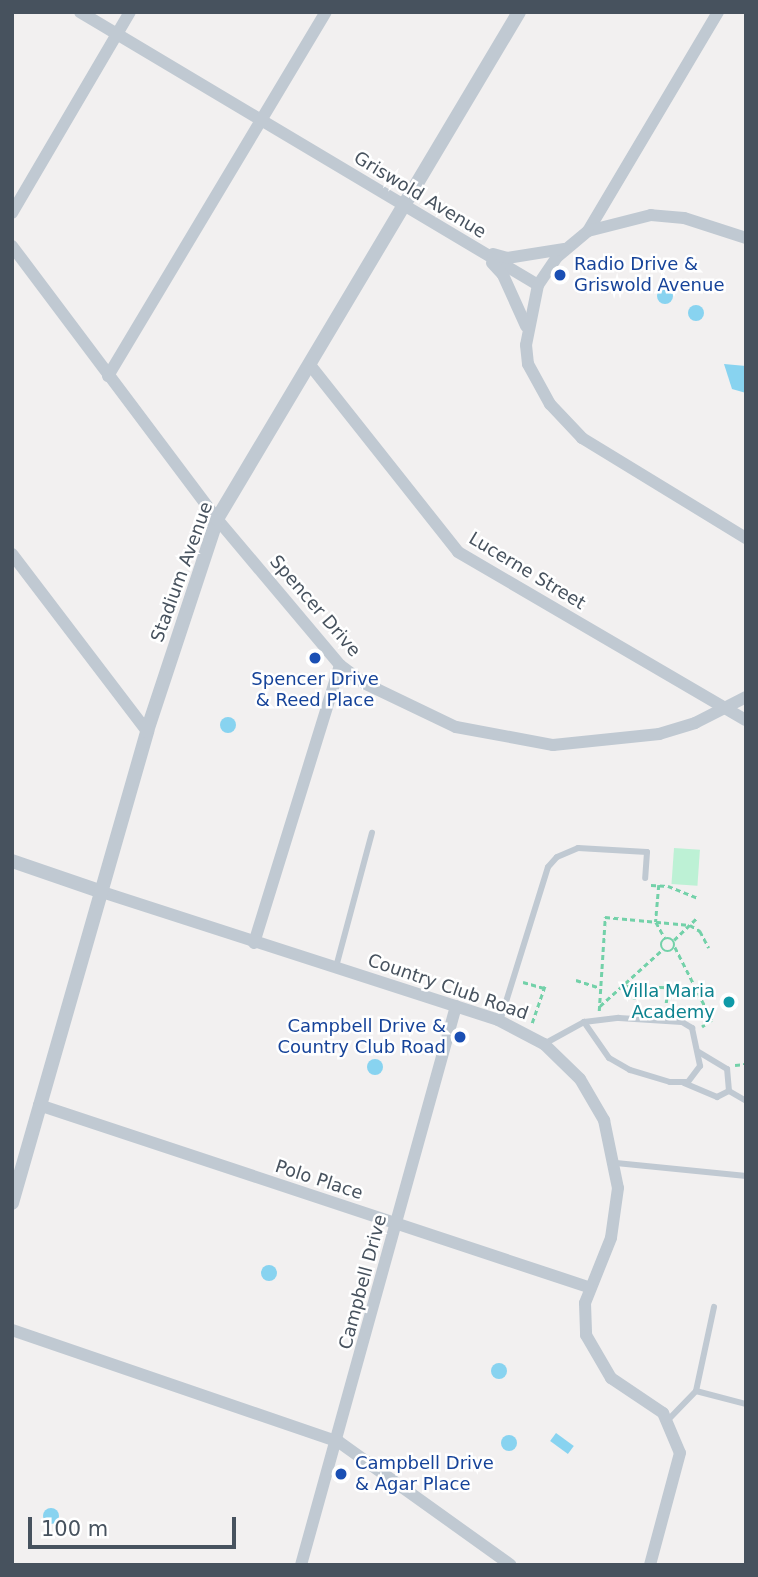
<!DOCTYPE html>
<html>
<head>
<meta charset="utf-8">
<style>
	body { margin:0 }
	#map { position:relative; width:758px; height:1577px; overflow:hidden; background:#f2f0f0; font-family:"DejaVu Sans",sans-serif }
	div>[style] { position:absolute }
	[style*='--x'] { left:calc(var(--x)*1px); top:calc(var(--y)*1px); width:calc(var(--w)*1px); rotate:calc(var(--a)*1deg) }
	.green>* { inset:0; background:#bdf1d5; transform-origin:0 0 }
	.water>* { inset:0; background:#88d3f0; transform-origin:0 0 }
	.round { border-radius:50% }
	.path>* { height:2.5px; margin-top:-1.25px; transform-origin:0; background:repeating-linear-gradient(90deg,#73d1a9 0 5px,transparent 0 8.5px) }
	.path>.ring { margin:-1.25px; padding:0; box-sizing:content-box; background:none; border:2.5px solid #73d1a9; border-radius:50% }
	.service>* { height:6px; margin:-3px; padding:0 3px; transform-origin:3px; border-radius:3px; background:#c0c9d2 }
	.minor>* { height:12px; margin:-6px; padding:0 6px; transform-origin:6px; border-radius:6px; background:#c0c9d2 }
	.tertiary>* { height:14px; margin:-7px; padding:0 7px; transform-origin:7px; border-radius:7px; background:#c0c9d2 }
	.dots>* { width:19px; height:19px; translate:-50% -50%; box-sizing:border-box; border:4px solid #fff; border-radius:50% }
	span { translate:-50% -50%; white-space:nowrap; text-align:center; line-height:1.15; -webkit-text-stroke:5px #fff; paint-order:stroke }
	.street-label { font-size:18px; color:#47525e }
	.transit-label { font-size:18px; color:#164399 }
	.left { translate:0 -50%; text-align:left }
	.right { translate:-100% -50%; text-align:right }
	.culture-label { font-size:18px; color:#0d838f }
	.frame { position:absolute; inset:0; border:14px solid #47525e; pointer-events:none }
	.scale { position:absolute; left:28px; top:1517px; width:208px; height:32px; box-sizing:border-box; border:4px solid #47525e; border-top:0; padding-left:9px; font-size:21px; line-height:24px; white-space:nowrap; color:#47525e; -webkit-text-stroke:5px #fff; paint-order:stroke }
</style>
</head>
<body>
<div id="map">
	<div class="green">
		<i style="left:674px;top:848px;width:26px;height:36px;rotate:4deg"></i>
	</div>
	<div class="water">
		<i class="round" style="left:657px;top:288px;width:16px;height:16px"></i>
		<i class="round" style="left:688px;top:305px;width:16px;height:16px"></i>
		<i style="clip-path:polygon(724px 364px,746px 366px,746px 393px,732px 389px)"></i>
		<i class="round" style="left:220px;top:717px;width:16px;height:16px"></i>
		<i class="round" style="left:367px;top:1059px;width:16px;height:16px"></i>
		<i class="round" style="left:261px;top:1265px;width:16px;height:16px"></i>
		<i class="round" style="left:491px;top:1363px;width:16px;height:16px"></i>
		<i style="left:556px;top:1433px;width:22px;height:10px;rotate:36deg"></i>
		<i class="round" style="left:501px;top:1435px;width:16px;height:16px"></i>
		<i class="round" style="left:43px;top:1508px;width:16px;height:16px"></i>
	</div>
	<div class="path">
		<i style="--x:651;--y:885;--w:17;--a:3"></i>
		<i style="--x:668;--y:886;--w:32;--a:22"></i>
		<i style="--x:659;--y:885;--w:37;--a:95"></i>
		<i style="--x:656;--y:922;--w:18;--a:61"></i>
		<i class="ring" style="left:661px;top:938px;width:11.5px;height:11.5px"></i>
		<i style="--x:674;--y:940;--w:32;--a:-44"></i>
		<i style="--x:675;--y:947;--w:82;--a:63.1"></i>
		<i style="--x:712;--y:1020;--w:12;--a:145"></i>
		<i style="--x:576;--y:980;--w:25;--a:18"></i>
		<i style="--x:523;--y:982;--w:22;--a:16"></i>
		<i style="--x:625;--y:986;--w:71;--a:1.6"></i>
		<i style="--x:634;--y:1000;--w:13;--a:-86"></i>
		<i style="--x:666;--y:1003;--w:16;--a:-83"></i>
		<i style="--x:600;--y:1006;--w:85;--a:-42.1"></i>
		<i style="--x:599;--y:1011;--w:94;--a:-86.3"></i>
		<i style="--x:605;--y:917;--w:85;--a:5.4"></i>
		<i style="--x:690;--y:925;--w:12;--a:31"></i>
		<i style="--x:700;--y:931;--w:19;--a:62"></i>
		<i style="--x:532;--y:1023;--w:39;--a:-71"></i>
		<i style="--x:735;--y:1065;--w:11;--a:-5"></i>
	</div>
	<div class="service">
		<i style="--x:336;--y:967;--w:139;--a:-75"></i>
		<i style="--x:500;--y:1021;--w:161;--a:-72.7"></i>
		<i style="--x:548;--y:867;--w:13;--a:-48"></i>
		<i style="--x:557;--y:857;--w:23;--a:-23"></i>
		<i style="--x:578;--y:848;--w:69;--a:3.3"></i>
		<i style="--x:647;--y:852;--w:26;--a:94"></i>
		<i style="--x:544;--y:1044;--w:46;--a:-28.8"></i>
		<i style="--x:584;--y:1022;--w:35;--a:-7"></i>
		<i style="--x:619;--y:1018;--w:63;--a:3.6"></i>
		<i style="--x:682;--y:1022;--w:12;--a:31"></i>
		<i style="--x:692;--y:1028;--w:39;--a:78"></i>
		<i style="--x:700;--y:1066;--w:20;--a:127"></i>
		<i style="--x:688;--y:1082;--w:18;--a:180"></i>
		<i style="--x:670;--y:1082;--w:42;--a:-163.3"></i>
		<i style="--x:630;--y:1070;--w:24;--a:-150"></i>
		<i style="--x:609;--y:1058;--w:44;--a:-124.8"></i>
		<i style="--x:684;--y:1083;--w:36;--a:23"></i>
		<i style="--x:717;--y:1097;--w:13;--a:-27"></i>
		<i style="--x:729;--y:1091;--w:22;--a:-95"></i>
		<i style="--x:727;--y:1069;--w:33;--a:-149"></i>
		<i style="--x:729;--y:1091;--w:20;--a:30"></i>
		<i style="--x:616;--y:1163;--w:131;--a:5.7"></i>
		<i style="--x:696;--y:1391;--w:52;--a:14.6"></i>
		<i style="--x:668;--y:1420;--w:40;--a:-46"></i>
		<i style="--x:696;--y:1391;--w:86;--a:-77.9"></i>
	</div>
	<div class="minor">
		<i style="--x:80;--y:12;--w:533;--a:30.8"></i>
		<i style="--x:12;--y:213;--w:233;--a:-59.6"></i>
		<i style="--x:588;--y:231;--w:255;--a:-59.3"></i>
		<i style="--x:746;--y:238;--w:65;--a:-162.1"></i>
		<i style="--x:684;--y:218;--w:33;--a:-175"></i>
		<i style="--x:651;--y:215;--w:65;--a:165.7"></i>
		<i style="--x:588;--y:231;--w:40;--a:140"></i>
		<i style="--x:557;--y:257;--w:34;--a:124"></i>
		<i style="--x:538;--y:285;--w:61;--a:101.3"></i>
		<i style="--x:526;--y:345;--w:19;--a:84"></i>
		<i style="--x:528;--y:364;--w:46;--a:61.2"></i>
		<i style="--x:550;--y:404;--w:47;--a:46.7"></i>
		<i style="--x:582;--y:438;--w:192;--a:31.4"></i>
		<i style="--x:12;--y:246;--w:341;--a:53.1"></i>
		<i style="--x:217;--y:519;--w:191;--a:49.9"></i>
		<i style="--x:340;--y:665;--w:30;--a:37"></i>
		<i style="--x:364;--y:683;--w:102;--a:25.6"></i>
		<i style="--x:456;--y:727;--w:99;--a:10.5"></i>
		<i style="--x:553;--y:745;--w:107;--a:-5.9"></i>
		<i style="--x:659;--y:734;--w:38;--a:-17"></i>
		<i style="--x:695;--y:723;--w:57;--a:-27"></i>
		<i style="--x:493;--y:254;--w:15;--a:16"></i>
		<i style="--x:507;--y:258;--w:58;--a:-9"></i>
		<i style="--x:492;--y:263;--w:16;--a:47"></i>
		<i style="--x:503;--y:275;--w:56;--a:65.7"></i>
		<i style="--x:310;--y:365;--w:238;--a:51.6"></i>
		<i style="--x:458;--y:552;--w:333;--a:30.3"></i>
		<i style="--x:108;--y:376;--w:424;--a:-59.1"></i>
		<i style="--x:12;--y:554;--w:223;--a:52.7"></i>
		<i style="--x:99;--y:891;--w:419;--a:17.9"></i>
		<i style="--x:498;--y:1020;--w:52;--a:27.6"></i>
		<i style="--x:544;--y:1044;--w:50;--a:44.2"></i>
		<i style="--x:580;--y:1079;--w:48;--a:59.7"></i>
		<i style="--x:604;--y:1120;--w:69;--a:78.4"></i>
		<i style="--x:618;--y:1188;--w:50;--a:98"></i>
		<i style="--x:611;--y:1238;--w:70;--a:111.8"></i>
		<i style="--x:585;--y:1303;--w:32;--a:88"></i>
		<i style="--x:586;--y:1335;--w:50;--a:59.8"></i>
		<i style="--x:611;--y:1378;--w:63;--a:33.9"></i>
		<i style="--x:663;--y:1413;--w:43;--a:67"></i>
		<i style="--x:680;--y:1453;--w:116;--a:105"></i>
		<i style="--x:254;--y:943;--w:291;--a:-72.8"></i>
		<i style="--x:39;--y:1105;--w:578;--a:18.34"></i>
		<i style="--x:12;--y:1330;--w:346;--a:18.9"></i>
		<i style="--x:339;--y:1442;--w:211;--a:35.6"></i>
		<i style="--x:301;--y:1565;--w:580;--a:-74.5"></i>
	</div>
	<div class="tertiary">
		<i style="--x:12;--y:861;--w:92;--a:19"></i>
		<i style="--x:12;--y:1203;--w:491;--a:-74"></i>
		<i style="--x:147;--y:731;--w:223;--a:-71.7"></i>
		<i style="--x:217;--y:519;--w:590;--a:-59.22"></i>
	</div>
	<div class="dots">
		<i style="left:560px;top:275px;background:#1a4fb4"></i>
		<i style="left:315px;top:658px;background:#1a4fb4"></i>
		<i style="left:729px;top:1002px;background:#0f9aa8"></i>
		<i style="left:460px;top:1037px;background:#1a4fb4"></i>
		<i style="left:341px;top:1474px;background:#1a4fb4"></i>
	</div>
	<div class="street-label">
		<span style="left:420px;top:195px;rotate:31deg">Griswold Avenue</span>
		<span style="left:527px;top:571px;rotate:31deg">Lucerne Street</span>
		<span style="left:182px;top:572px;rotate:-70deg">Stadium Avenue</span>
		<span style="left:315px;top:606px;rotate:49deg">Spencer Drive</span>
		<span style="left:448px;top:987px;rotate:19deg">Country Club Road</span>
		<span style="left:319px;top:1180px;rotate:18deg">Polo Place</span>
		<span style="left:363px;top:1282px;rotate:-75deg">Campbell Drive</span>
	</div>
	<div class="transit-label">
		<span class="left" style="left:574px;top:275px">Radio Drive &amp;<br>Griswold Avenue</span>
		<span style="left:315px;top:690px">Spencer Drive<br>&amp; Reed Place</span>
		<span class="right" style="left:446px;top:1037px">Campbell Drive &amp;<br>Country Club Road</span>
		<span class="left" style="left:355px;top:1474px">Campbell Drive<br>&amp; Agar Place</span>
	</div>
	<div class="culture-label">
		<span class="right" style="left:715px;top:1002px">Villa Maria<br>Academy</span>
	</div>
	<div class="frame"></div>
	<div class="scale">100 m</div>
</div>
</body>
</html>
